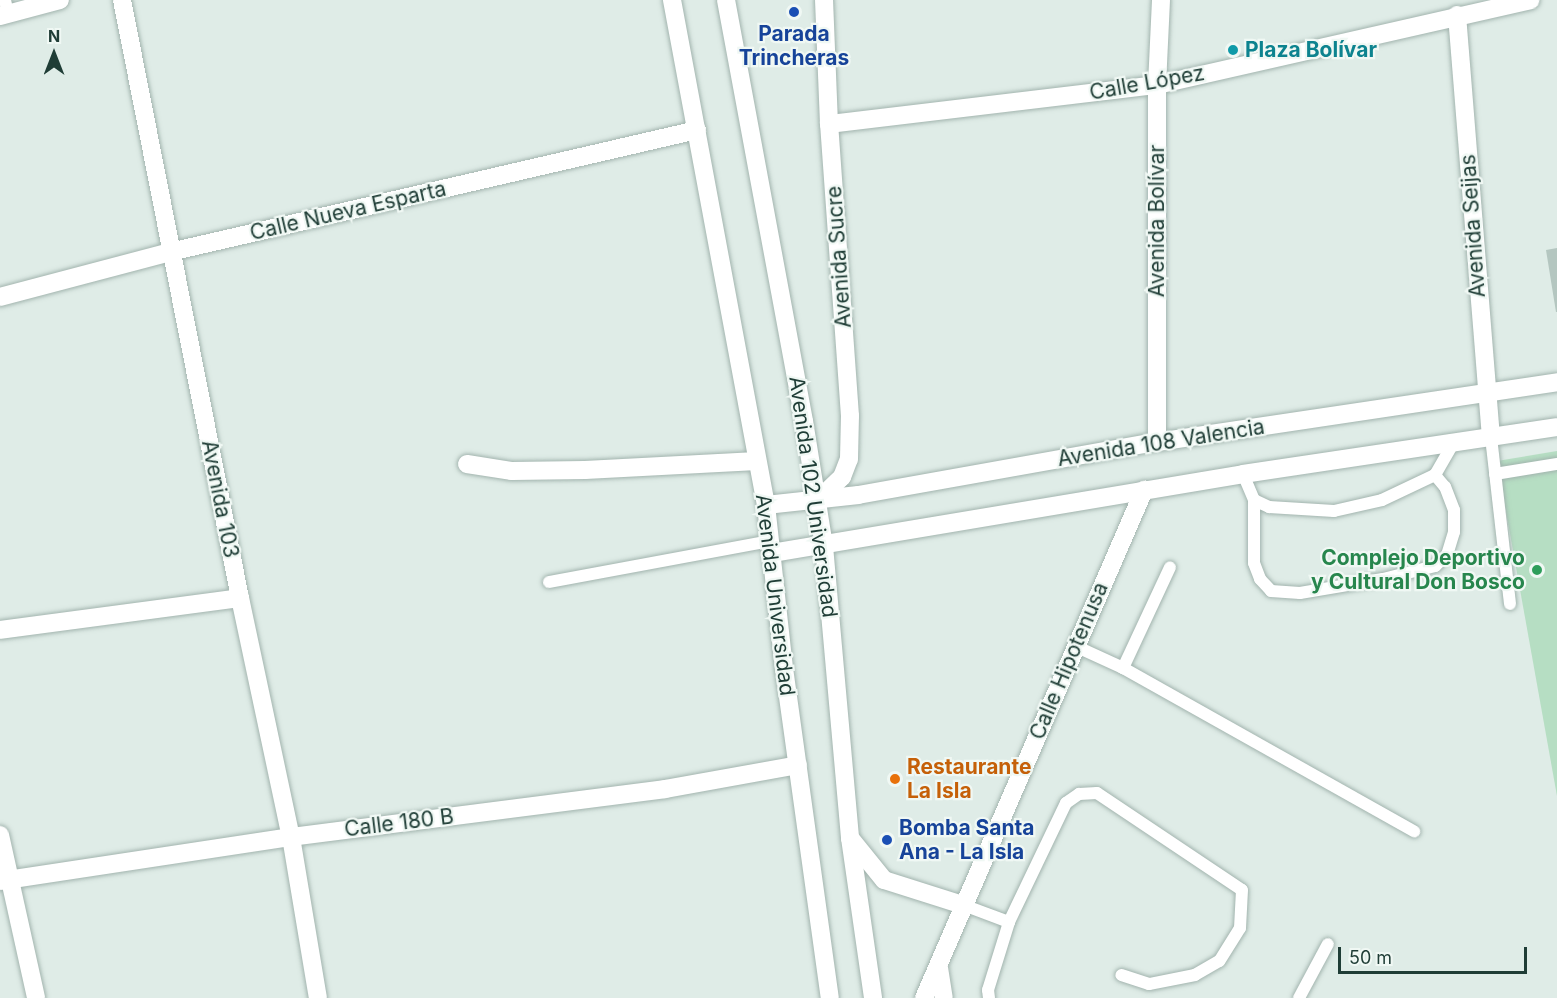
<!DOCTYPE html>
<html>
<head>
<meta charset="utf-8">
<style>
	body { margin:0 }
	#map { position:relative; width:1557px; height:998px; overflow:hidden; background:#dfece7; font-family:Inter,sans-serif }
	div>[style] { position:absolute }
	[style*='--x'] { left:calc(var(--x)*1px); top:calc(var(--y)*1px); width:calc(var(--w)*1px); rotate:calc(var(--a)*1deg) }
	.green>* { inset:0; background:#b6dec3 }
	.building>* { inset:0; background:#b4c6c0 }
	.roads { filter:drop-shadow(0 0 2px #a2b4ae) drop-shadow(0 0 2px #a2b4ae) }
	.service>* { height:12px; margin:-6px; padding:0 6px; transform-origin:6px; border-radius:6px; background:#fff }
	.minor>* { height:18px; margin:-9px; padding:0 9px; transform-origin:9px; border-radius:9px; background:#fff }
	.tertiary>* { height:18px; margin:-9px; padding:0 9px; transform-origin:9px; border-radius:9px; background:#fff }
	.secondary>* { height:18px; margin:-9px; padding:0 9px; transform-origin:9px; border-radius:9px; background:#fff }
	.dots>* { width:16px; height:16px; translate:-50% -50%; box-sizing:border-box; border:3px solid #f0f8f4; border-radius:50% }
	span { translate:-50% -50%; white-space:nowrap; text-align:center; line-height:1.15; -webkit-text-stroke:4.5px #f0f8f4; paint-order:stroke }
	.transit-label { font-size:21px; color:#164399; font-weight:700 }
	.left { translate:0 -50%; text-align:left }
	.culture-label { font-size:21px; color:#0d838f; font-weight:700 }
	.street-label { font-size:21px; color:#1f3d36 }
	.leisure-label { font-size:21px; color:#27864d; font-weight:700 }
	.right { translate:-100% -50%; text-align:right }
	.food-label { font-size:21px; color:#c56008; font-weight:700 }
	.north { position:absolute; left:24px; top:24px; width:60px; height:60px; -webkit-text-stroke:4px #f0f8f4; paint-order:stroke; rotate:0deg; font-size:16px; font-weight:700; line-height:24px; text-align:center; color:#1f3d36 }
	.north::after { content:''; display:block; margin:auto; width:21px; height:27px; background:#1f3d36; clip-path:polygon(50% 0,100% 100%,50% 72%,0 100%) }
	.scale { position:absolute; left:1338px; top:947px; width:189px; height:27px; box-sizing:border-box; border:3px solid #1f3d36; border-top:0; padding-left:8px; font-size:18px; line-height:21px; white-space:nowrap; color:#1f3d36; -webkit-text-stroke:4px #f0f8f4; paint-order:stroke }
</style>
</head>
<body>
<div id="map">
	<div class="green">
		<i style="clip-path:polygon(1557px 451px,1557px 796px,1497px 461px)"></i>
	</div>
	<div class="building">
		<i style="clip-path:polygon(1557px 248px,1557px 312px,1556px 312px,1546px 250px)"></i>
	</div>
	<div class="roads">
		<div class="service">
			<i style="--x:5;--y:0;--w:14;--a:78"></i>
			<i style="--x:1491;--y:437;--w:168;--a:83.5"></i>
			<i style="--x:1243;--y:474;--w:28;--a:67"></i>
			<i style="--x:1254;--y:500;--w:17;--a:25"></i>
			<i style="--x:1269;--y:507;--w:65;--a:3.5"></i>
			<i style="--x:1334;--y:511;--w:49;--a:-12.9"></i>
			<i style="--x:1382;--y:500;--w:59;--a:-25.3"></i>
			<i style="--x:1435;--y:475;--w:38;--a:-60"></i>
			<i style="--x:1495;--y:474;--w:63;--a:-9.2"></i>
			<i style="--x:1254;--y:500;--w:63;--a:90"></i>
			<i style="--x:1254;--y:563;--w:17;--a:69"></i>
			<i style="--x:1260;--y:579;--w:16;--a:47"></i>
			<i style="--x:1271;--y:591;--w:29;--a:4"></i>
			<i style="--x:1300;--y:593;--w:84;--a:-9.6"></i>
			<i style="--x:1383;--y:579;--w:54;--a:-14"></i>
			<i style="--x:1435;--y:566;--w:16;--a:-43"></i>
			<i style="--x:1447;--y:555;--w:24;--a:-73"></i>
			<i style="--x:1454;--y:532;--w:22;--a:-90"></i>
			<i style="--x:1454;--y:510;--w:25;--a:-111"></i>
			<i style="--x:1445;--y:487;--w:16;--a:-130"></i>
			<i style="--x:549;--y:582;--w:225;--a:-10.5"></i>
			<i style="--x:1075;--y:646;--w:53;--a:24.6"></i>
			<i style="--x:1123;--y:668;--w:334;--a:29.3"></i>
			<i style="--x:1123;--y:668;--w:111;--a:-65"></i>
			<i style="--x:966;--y:906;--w:46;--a:20.4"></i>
			<i style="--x:1009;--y:922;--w:132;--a:-64.4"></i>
			<i style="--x:1066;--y:803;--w:16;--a:-35"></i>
			<i style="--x:1079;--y:794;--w:18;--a:-3"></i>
			<i style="--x:1097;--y:793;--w:174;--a:33.8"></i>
			<i style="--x:1242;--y:890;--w:38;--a:93"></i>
			<i style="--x:1240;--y:928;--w:39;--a:122"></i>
			<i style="--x:1219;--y:961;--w:28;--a:150"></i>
			<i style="--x:1195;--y:975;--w:47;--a:168.9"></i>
			<i style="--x:1149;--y:984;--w:29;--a:-162"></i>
			<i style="--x:989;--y:998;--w:8;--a:-97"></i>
			<i style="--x:988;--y:990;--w:71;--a:-72.8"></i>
			<i style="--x:1299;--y:998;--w:61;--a:-61.8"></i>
		</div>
		<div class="minor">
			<i style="--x:122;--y:0;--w:610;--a:78.84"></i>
			<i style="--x:240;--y:598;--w:244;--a:78"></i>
			<i style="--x:291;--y:837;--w:163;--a:80.5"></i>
			<i style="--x:1457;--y:15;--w:423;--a:85.4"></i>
			<i style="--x:0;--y:16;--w:62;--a:-14.9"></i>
			<i style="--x:829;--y:124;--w:330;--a:-6.8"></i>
			<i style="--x:1157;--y:85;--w:383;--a:-12.8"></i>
			<i style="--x:0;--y:297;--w:176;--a:-14.8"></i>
			<i style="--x:170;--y:252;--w:541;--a:-13.03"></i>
			<i style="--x:1157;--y:442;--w:357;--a:-90"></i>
			<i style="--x:1157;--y:85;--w:85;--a:-87.3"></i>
			<i style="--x:467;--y:464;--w:46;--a:8.8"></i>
			<i style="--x:512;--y:471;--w:73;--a:-0.8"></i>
			<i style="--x:585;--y:470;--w:172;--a:-3"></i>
			<i style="--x:817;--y:501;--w:35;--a:-44"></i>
			<i style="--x:842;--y:477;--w:19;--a:-69"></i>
			<i style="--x:849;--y:459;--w:43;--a:-88.7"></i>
			<i style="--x:850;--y:416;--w:293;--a:-94.1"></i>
			<i style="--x:829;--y:124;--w:124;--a:-92.3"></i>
			<i style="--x:0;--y:630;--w:242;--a:-7.6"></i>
			<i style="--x:0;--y:835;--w:167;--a:77.5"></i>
			<i style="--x:850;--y:838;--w:54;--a:51"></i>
			<i style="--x:884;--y:880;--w:86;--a:17.6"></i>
			<i style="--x:0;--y:881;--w:294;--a:-8.6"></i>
			<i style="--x:291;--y:837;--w:377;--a:-7.3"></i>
			<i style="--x:665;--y:789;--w:135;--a:-10.2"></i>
			<i style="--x:939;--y:968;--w:30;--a:81"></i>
			<i style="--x:924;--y:998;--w:554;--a:-66.58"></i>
		</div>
		<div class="tertiary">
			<i style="--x:766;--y:505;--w:93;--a:-6.2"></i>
			<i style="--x:858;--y:495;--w:304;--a:-10.1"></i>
			<i style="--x:1157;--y:442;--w:404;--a:-8.5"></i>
			<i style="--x:772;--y:553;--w:478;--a:-9.5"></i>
			<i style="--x:1243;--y:474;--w:317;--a:-8.5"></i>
		</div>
		<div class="secondary">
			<i style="--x:672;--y:0;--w:514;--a:79.46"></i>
			<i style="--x:766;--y:505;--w:164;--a:83.7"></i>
			<i style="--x:784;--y:668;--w:333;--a:82.1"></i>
			<i style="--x:726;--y:0;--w:428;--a:79.5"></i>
			<i style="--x:804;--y:421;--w:127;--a:80.9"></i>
			<i style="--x:824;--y:546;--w:293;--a:84.9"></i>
			<i style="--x:850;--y:838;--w:162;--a:81.8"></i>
		</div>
	</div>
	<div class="dots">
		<i style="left:794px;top:12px;background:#1a4fb4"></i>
		<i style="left:1233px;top:50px;background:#0f9aa8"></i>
		<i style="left:1537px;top:570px;background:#2e9e5b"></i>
		<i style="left:895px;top:779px;background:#e8710a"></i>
		<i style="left:887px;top:840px;background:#1a4fb4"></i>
	</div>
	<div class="transit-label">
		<span style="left:794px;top:46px">Parada<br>Trincheras</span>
		<span class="left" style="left:899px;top:840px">Bomba Santa<br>Ana - La Isla</span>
	</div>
	<div class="culture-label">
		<span class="left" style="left:1245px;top:50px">Plaza Bolívar</span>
	</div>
	<div class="street-label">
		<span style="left:1147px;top:83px;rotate:-10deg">Calle López</span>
		<span style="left:348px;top:211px;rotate:-13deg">Calle Nueva Esparta</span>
		<span style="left:1157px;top:221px;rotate:-90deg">Avenida Bolívar</span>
		<span style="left:1473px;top:226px;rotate:-94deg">Avenida Seijas</span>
		<span style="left:839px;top:257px;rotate:-94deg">Avenida Sucre</span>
		<span style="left:1161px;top:443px;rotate:-9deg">Avenida 108 Valencia</span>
		<span style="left:813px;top:497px;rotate:82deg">Avenida 102 Universidad</span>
		<span style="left:220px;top:499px;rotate:79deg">Avenida 103</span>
		<span style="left:775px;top:595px;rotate:83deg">Avenida Universidad</span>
		<span style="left:1069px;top:661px;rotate:-67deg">Calle Hipotenusa</span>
		<span style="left:399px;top:823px;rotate:-7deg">Calle 180 B</span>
	</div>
	<div class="leisure-label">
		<span class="right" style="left:1525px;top:570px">Complejo Deportivo<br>y Cultural Don Bosco</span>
	</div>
	<div class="food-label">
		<span class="left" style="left:907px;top:779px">Restaurante<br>La Isla</span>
	</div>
	<div class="north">N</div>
	<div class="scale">50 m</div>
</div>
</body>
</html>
